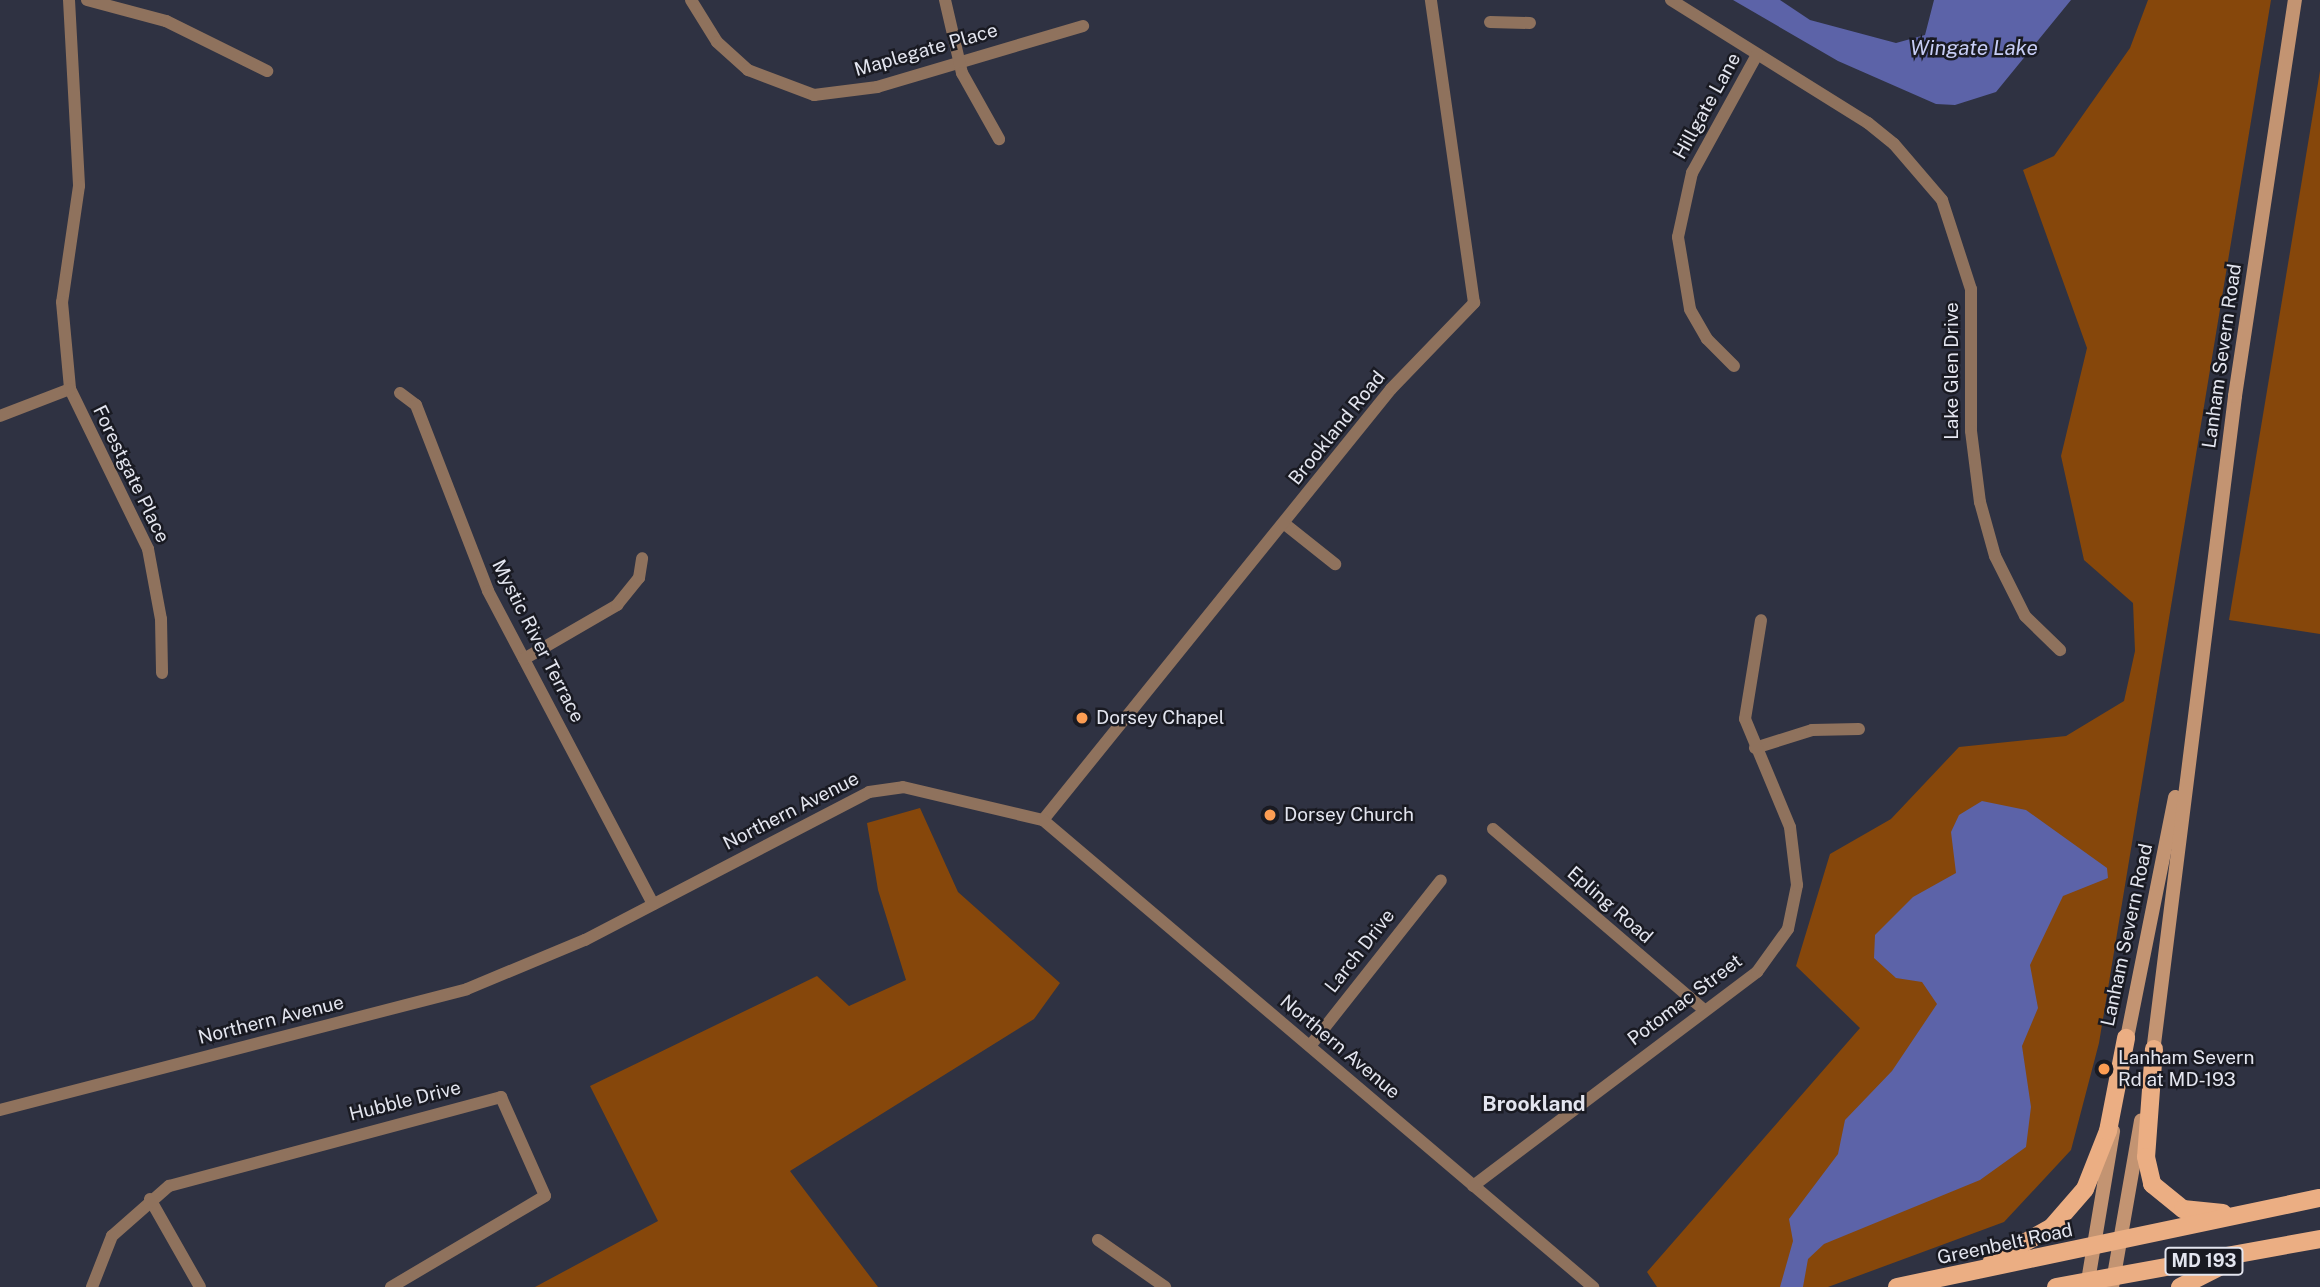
<!DOCTYPE html>
<html>
<head>
<meta charset="utf-8">
<style>
	body { margin:0 }
	#map { position:relative; width:2320px; height:1287px; overflow:hidden; background:#2f3242; font-family:"Public Sans",sans-serif }
	div>[style] { position:absolute }
	[style*='--x'] { left:calc(var(--x)*1px); top:calc(var(--y)*1px); width:calc(var(--w)*1px); rotate:calc(var(--a)*1deg) }
	.forest>* { inset:0; background:#86470b }
	.water>* { inset:0; background:#5c63a8 }
	.street>* { height:12px; margin:-6px; padding:0 6px; transform-origin:6px; border-radius:6px; background:#8f725d }
	.secondary>* { height:14px; margin:-7px; padding:0 7px; transform-origin:7px; border-radius:7px; background:#c39472 }
	.primary>* { height:18px; margin:-9px; padding:0 9px; transform-origin:9px; border-radius:9px; background:#ebae83 }
	.dots>* { width:19px; height:19px; translate:-50% -50%; box-sizing:border-box; border:4px solid #191a22; border-radius:50% }
	span { translate:-50% -50%; white-space:nowrap; text-align:center; line-height:1.15; -webkit-text-stroke:5px #191a22; paint-order:stroke }
	.shield-label span { padding:2px 5px; background:#191a22; border:2px solid; border-radius:5px; -webkit-text-stroke-width:0 }
	.shield-label { font-size:18px; color:#e3e5ef; font-weight:700 }
	.street-label { font-size:19px; color:#e3e5ef }
	.poi-label { font-size:19px; color:#e3e5ef }
	.left { translate:0 -50%; text-align:left }
	.water-label { font-size:21px; color:#c7cdf5; font-style:italic }
	.neighbourhood-label { font-size:21px; color:#e3e5ef; font-weight:700 }
</style>
</head>
<body>
<div id="map">
	<div class="forest">
		<i style="clip-path:polygon(2148px 0,2271px 0,2099px 1043px,2071px 1150px,2004px 1222px,1828px 1287px,1657px 1287px,1647px 1272px,1860px 1028px,1796px 966px,1830px 854px,1891px 819px,1959px 747px,2066px 736px,2124px 701px,2135px 651px,2133px 603px,2084px 560px,2061px 456px,2087px 348px,2023px 170px,2054px 156px,2130px 48px)"></i>
		<i style="clip-path:polygon(2320px 71px,2320px 634px,2229px 620px)"></i>
		<i style="clip-path:polygon(920px 808px,958px 892px,1060px 983px,1034px 1019px,790px 1171px,878px 1287px,535px 1287px,658px 1221px,590px 1086px,817px 976px,849px 1006px,906px 980px,878px 890px,867px 823px)"></i>
	</div>
	<div class="water">
		<i style="clip-path:polygon(1733px 0,1780px 0,1810px 20px,1896px 43px,1925px 35px,1934px 0,2071px 0,1996px 92px,1955px 105px,1936px 104px,1838px 61px)"></i>
		<i style="clip-path:polygon(1982px 801px,2026px 810px,2107px 868px,2108px 878px,2063px 896px,2030px 965px,2038px 1008px,2022px 1046px,2031px 1107px,2026px 1147px,1980px 1180px,1824px 1244px,1808px 1259px,1803px 1287px,1780px 1287px,1793px 1241px,1789px 1219px,1838px 1154px,1845px 1120px,1892px 1071px,1937px 1004px,1922px 982px,1896px 978px,1874px 958px,1875px 935px,1913px 897px,1956px 873px,1951px 832px,1959px 815px)"></i>
	</div>
	<div class="street">
		<i style="--x:69;--y:0;--w:186;--a:86.9"></i>
		<i style="--x:79;--y:186;--w:117;--a:98.3"></i>
		<i style="--x:62;--y:302;--w:87;--a:84.7"></i>
		<i style="--x:70;--y:389;--w:178;--a:64"></i>
		<i style="--x:148;--y:549;--w:71;--a:79.5"></i>
		<i style="--x:161;--y:619;--w:54;--a:88.9"></i>
		<i style="--x:87;--y:0;--w:82;--a:14.9"></i>
		<i style="--x:166;--y:21;--w:113;--a:26.3"></i>
		<i style="--x:691;--y:0;--w:49;--a:58.2"></i>
		<i style="--x:717;--y:42;--w:42;--a:42.1"></i>
		<i style="--x:748;--y:70;--w:71;--a:20.7"></i>
		<i style="--x:814;--y:95;--w:64;--a:-7.2"></i>
		<i style="--x:877;--y:87;--w:215;--a:-16.5"></i>
		<i style="--x:945;--y:0;--w:75;--a:76.9"></i>
		<i style="--x:962;--y:73;--w:76;--a:60.7"></i>
		<i style="--x:1671;--y:0;--w:232;--a:32"></i>
		<i style="--x:1868;--y:123;--w:33;--a:39"></i>
		<i style="--x:1894;--y:144;--w:74;--a:49.4"></i>
		<i style="--x:1942;--y:200;--w:94;--a:72"></i>
		<i style="--x:1971;--y:289;--w:142;--a:90"></i>
		<i style="--x:1971;--y:431;--w:72;--a:82.8"></i>
		<i style="--x:1980;--y:502;--w:56;--a:74.5"></i>
		<i style="--x:1995;--y:556;--w:67;--a:63.4"></i>
		<i style="--x:2025;--y:616;--w:49;--a:44.2"></i>
		<i style="--x:1490;--y:22;--w:40;--a:1.4"></i>
		<i style="--x:1734;--y:366;--w:38;--a:-135"></i>
		<i style="--x:1707;--y:339;--w:34;--a:-120"></i>
		<i style="--x:1690;--y:309;--w:73;--a:-99.5"></i>
		<i style="--x:1678;--y:237;--w:66;--a:-77.7"></i>
		<i style="--x:1692;--y:173;--w:135;--a:-61.2"></i>
		<i style="--x:400;--y:393;--w:20;--a:37"></i>
		<i style="--x:416;--y:405;--w:199;--a:68.8"></i>
		<i style="--x:488;--y:591;--w:354;--a:62.2"></i>
		<i style="--x:0;--y:416;--w:75;--a:-21.1"></i>
		<i style="--x:1286;--y:525;--w:63;--a:38.5"></i>
		<i style="--x:524;--y:659;--w:108;--a:-30.1"></i>
		<i style="--x:617;--y:605;--w:35;--a:-51"></i>
		<i style="--x:639;--y:578;--w:20;--a:-81"></i>
		<i style="--x:1755;--y:748;--w:60;--a:-17.5"></i>
		<i style="--x:1812;--y:730;--w:47;--a:-1.2"></i>
		<i style="--x:1043;--y:820;--w:554;--a:-51.08"></i>
		<i style="--x:1391;--y:389;--w:120;--a:-46"></i>
		<i style="--x:1474;--y:303;--w:306;--a:-98.1"></i>
		<i style="--x:1493;--y:829;--w:277;--a:40.6"></i>
		<i style="--x:1310;--y:1046;--w:211;--a:-51.7"></i>
		<i style="--x:0;--y:1110;--w:482;--a:-14.5"></i>
		<i style="--x:467;--y:989;--w:128;--a:-22.6"></i>
		<i style="--x:585;--y:940;--w:320;--a:-27.5"></i>
		<i style="--x:869;--y:792;--w:34;--a:-8"></i>
		<i style="--x:903;--y:787;--w:144;--a:13.3"></i>
		<i style="--x:1043;--y:820;--w:722;--a:40.33"></i>
		<i style="--x:1473;--y:1186;--w:356;--a:-37"></i>
		<i style="--x:1757;--y:972;--w:53;--a:-54.2"></i>
		<i style="--x:1788;--y:929;--w:45;--a:-78.4"></i>
		<i style="--x:1797;--y:885;--w:58;--a:-96.9"></i>
		<i style="--x:1790;--y:827;--w:117;--a:-112.6"></i>
		<i style="--x:1745;--y:719;--w:100;--a:-80.8"></i>
		<i style="--x:150;--y:1199;--w:101;--a:60.4"></i>
		<i style="--x:1098;--y:1240;--w:82;--a:35"></i>
		<i style="--x:92;--y:1287;--w:55;--a:-68.6"></i>
		<i style="--x:112;--y:1236;--w:76;--a:-41.3"></i>
		<i style="--x:169;--y:1186;--w:344;--a:-15"></i>
		<i style="--x:501;--y:1097;--w:108;--a:66"></i>
		<i style="--x:545;--y:1196;--w:179;--a:149.4"></i>
	</div>
	<div class="secondary">
		<i style="--x:2125;--y:1048;--w:256;--a:-78.7"></i>
		<i style="--x:2152;--y:1060;--w:669;--a:-82.87"></i>
		<i style="--x:2235;--y:396;--w:401;--a:-81.4"></i>
		<i style="--x:2087;--y:1287;--w:158;--a:-80.5"></i>
		<i style="--x:2112;--y:1287;--w:169;--a:-80.1"></i>
	</div>
	<div class="primary">
		<i style="--x:2154;--y:1049;--w:108;--a:94.2"></i>
		<i style="--x:2146;--y:1157;--w:28;--a:77"></i>
		<i style="--x:2152;--y:1184;--w:40;--a:39"></i>
		<i style="--x:2183;--y:1209;--w:40;--a:5.7"></i>
		<i style="--x:1992;--y:1261;--w:69;--a:-29.5"></i>
		<i style="--x:2052;--y:1227;--w:50;--a:-49"></i>
		<i style="--x:2085;--y:1189;--w:62;--a:-68.4"></i>
		<i style="--x:2108;--y:1131;--w:95;--a:-79"></i>
		<i style="--x:1897;--y:1287;--w:432;--a:-11.9"></i>
		<i style="--x:2056;--y:1287;--w:268;--a:-10.3"></i>
		<i style="--x:2180;--y:1287;--w:48;--a:-27.1"></i>
	</div>
	<div class="dots">
		<i style="left:1082px;top:718px;background:#fc9d53"></i>
		<i style="left:1270px;top:815px;background:#fc9d53"></i>
		<i style="left:2104px;top:1069px;background:#fc9d53"></i>
	</div>
	<div class="shield-label">
		<span style="left:2204px;top:1261px">MD 193</span>
	</div>
	<div class="street-label">
		<span style="left:926px;top:50px;rotate:-16deg">Maplegate Place</span>
		<span style="left:1707px;top:106px;rotate:-61deg">Hillgate Lane</span>
		<span style="left:2222px;top:356px;rotate:-82deg">Lanham Severn Road</span>
		<span style="left:1952px;top:371px;rotate:-90deg">Lake Glen Drive</span>
		<span style="left:1337px;top:428px;rotate:-51deg">Brookland Road</span>
		<span style="left:131px;top:474px;rotate:64deg">Forestgate Place</span>
		<span style="left:538px;top:641px;rotate:63deg">Mystic River Terrace</span>
		<span style="left:791px;top:811px;rotate:-27deg">Northern Avenue</span>
		<span style="left:1610px;top:905px;rotate:41deg">Epling Road</span>
		<span style="left:2127px;top:935px;rotate:-78deg">Lanham Severn Road</span>
		<span style="left:1360px;top:951px;rotate:-52deg">Larch Drive</span>
		<span style="left:1685px;top:1000px;rotate:-37deg">Potomac Street</span>
		<span style="left:271px;top:1020px;rotate:-14deg">Northern Avenue</span>
		<span style="left:1340px;top:1047px;rotate:40deg">Northern Avenue</span>
		<span style="left:405px;top:1101px;rotate:-14deg">Hubble Drive</span>
		<span style="left:2005px;top:1244px;rotate:-12deg">Greenbelt Road</span>
	</div>
	<div class="poi-label">
		<span class="left" style="left:1096px;top:718px">Dorsey Chapel</span>
		<span class="left" style="left:1284px;top:815px">Dorsey Church</span>
		<span class="left" style="left:2118px;top:1069px">Lanham Severn<br>Rd at MD-193</span>
	</div>
	<div class="water-label">
		<span style="left:1974px;top:48px">Wingate Lake</span>
	</div>
	<div class="neighbourhood-label">
		<span style="left:1534px;top:1104px">Brookland</span>
	</div>
</div>
</body>
</html>
